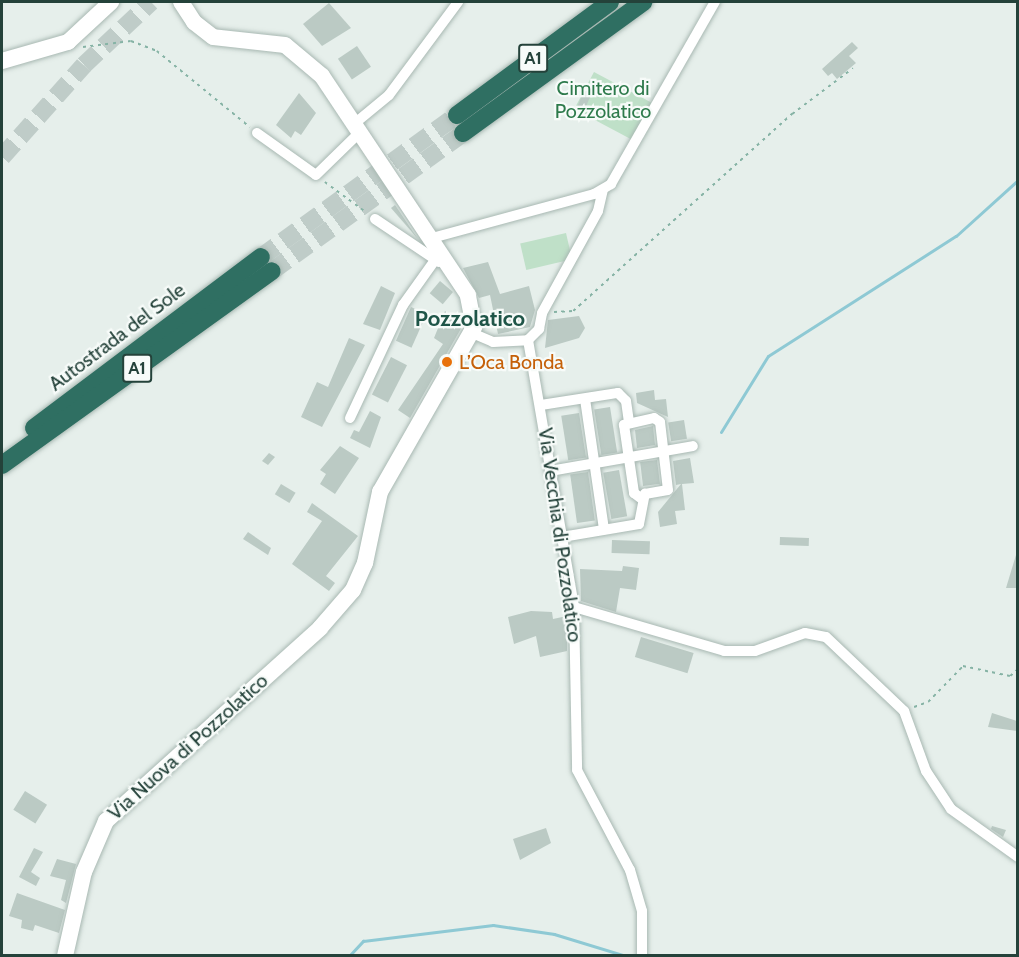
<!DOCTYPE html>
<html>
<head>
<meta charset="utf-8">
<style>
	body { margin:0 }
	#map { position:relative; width:1019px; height:957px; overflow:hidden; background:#e6efeb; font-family:Cabin,sans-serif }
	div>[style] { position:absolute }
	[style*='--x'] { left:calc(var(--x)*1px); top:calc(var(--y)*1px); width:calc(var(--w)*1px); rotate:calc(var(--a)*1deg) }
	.green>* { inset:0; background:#bfe0c8; transform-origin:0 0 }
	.stream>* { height:3px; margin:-1.5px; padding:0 1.5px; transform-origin:1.5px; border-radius:1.5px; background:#8ec9d4 }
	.building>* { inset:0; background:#bbcac4; transform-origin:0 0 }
	.highway-tunnel>* { height:18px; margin-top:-9px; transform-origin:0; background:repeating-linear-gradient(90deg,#bfccc8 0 18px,transparent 0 27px) }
	.path>* { height:1.5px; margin-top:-0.75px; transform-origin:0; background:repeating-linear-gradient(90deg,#86b3a5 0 3px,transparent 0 7.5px) }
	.roads { filter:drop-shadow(0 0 2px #a8b8b2) drop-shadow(0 0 2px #a8b8b2) }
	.street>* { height:10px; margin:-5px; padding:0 5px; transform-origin:5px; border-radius:5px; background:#fff }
	.secondary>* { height:16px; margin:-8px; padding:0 8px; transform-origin:8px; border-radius:8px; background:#fff }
	.highway>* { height:18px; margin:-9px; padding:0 9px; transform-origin:9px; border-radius:9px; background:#2f6f62 }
	.dots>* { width:16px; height:16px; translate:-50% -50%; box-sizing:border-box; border:3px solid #f7fbf9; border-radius:50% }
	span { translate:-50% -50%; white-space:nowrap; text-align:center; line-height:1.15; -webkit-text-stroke:4.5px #f7fbf9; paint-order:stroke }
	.shield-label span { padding:2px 4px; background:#f7fbf9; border:2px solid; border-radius:4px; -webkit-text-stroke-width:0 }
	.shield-label { font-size:18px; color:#24423a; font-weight:700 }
	.park-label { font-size:20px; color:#2d7a4b }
	.street-label { font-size:20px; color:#24423a }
	.food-label { font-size:20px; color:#c56008 }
	.left { translate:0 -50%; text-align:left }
	.quarter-label { font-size:22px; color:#1f5548; font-weight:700 }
	.frame { position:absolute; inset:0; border:3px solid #24423a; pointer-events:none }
</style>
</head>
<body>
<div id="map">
	<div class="green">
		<i style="left:594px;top:72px;width:67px;height:42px;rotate:28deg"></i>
		<i style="left:566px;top:233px;width:27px;height:47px;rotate:77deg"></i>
	</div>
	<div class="stream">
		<i style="--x:721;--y:432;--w:89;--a:-58.3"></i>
		<i style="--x:768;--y:356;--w:223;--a:-32.6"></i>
		<i style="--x:956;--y:236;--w:84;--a:-42.1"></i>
		<i style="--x:349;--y:956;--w:21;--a:-47"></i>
		<i style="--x:363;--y:941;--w:131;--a:-7"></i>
		<i style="--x:493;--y:925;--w:62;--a:8.4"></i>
		<i style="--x:554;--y:934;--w:75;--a:17"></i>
	</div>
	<div class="building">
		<i style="clip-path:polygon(329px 3px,351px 28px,322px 46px,303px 24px)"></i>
		<i style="clip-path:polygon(852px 42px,858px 48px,849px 56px,856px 63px,837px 79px,832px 73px,828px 76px,822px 69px)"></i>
		<i style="left:357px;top:46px;width:25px;height:23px;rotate:56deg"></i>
		<i style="left:586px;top:86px;width:8px;height:26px;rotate:23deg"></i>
		<i style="clip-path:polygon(299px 93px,316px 113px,301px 135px,295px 131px,291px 138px,276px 125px)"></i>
		<i style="clip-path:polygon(395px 205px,418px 239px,391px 208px)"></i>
		<i style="clip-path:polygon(488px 262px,500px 294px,529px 286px,535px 310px,530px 327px,498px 334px,490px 295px,479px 298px,463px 268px)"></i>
		<i style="left:440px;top:281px;width:17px;height:16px;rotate:40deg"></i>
		<i style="clip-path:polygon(381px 286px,395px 293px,380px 330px,363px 324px)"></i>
		<i style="left:411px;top:307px;width:17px;height:37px;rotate:24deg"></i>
		<i style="clip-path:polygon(445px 311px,463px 325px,410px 418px,398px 410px,443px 344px,434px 338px)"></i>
		<i style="clip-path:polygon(579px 316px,585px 328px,579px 338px,545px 348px,548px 320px)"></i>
		<i style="clip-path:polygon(349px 338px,365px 345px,322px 427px,301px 417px,317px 382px,328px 387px)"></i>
		<i style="left:391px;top:357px;width:18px;height:42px;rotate:27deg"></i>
		<i style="clip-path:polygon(654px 390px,655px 400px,666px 399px,668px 417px,637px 403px,636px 393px)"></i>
		<i style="left:610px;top:407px;width:46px;height:16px;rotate:81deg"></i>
		<i style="clip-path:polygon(370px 411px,381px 417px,370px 448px,350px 438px,354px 430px,359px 432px)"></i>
		<i style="left:579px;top:413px;width:45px;height:18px;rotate:81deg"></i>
		<i style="left:684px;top:420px;width:19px;height:16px;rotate:81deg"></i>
		<i style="clip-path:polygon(653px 426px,655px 445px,637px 448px,635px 430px)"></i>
		<i style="clip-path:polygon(340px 446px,359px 458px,335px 494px,320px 484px,326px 474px,320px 470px)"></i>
		<i style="clip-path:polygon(269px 453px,275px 457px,268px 465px,262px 461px)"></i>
		<i style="clip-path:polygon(690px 458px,694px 483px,682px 484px,685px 510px,675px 511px,677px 524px,660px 527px,658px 512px,681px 484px,676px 485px,673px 461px)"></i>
		<i style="left:657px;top:460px;width:24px;height:17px;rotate:83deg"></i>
		<i style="left:619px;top:470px;width:47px;height:16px;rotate:80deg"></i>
		<i style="left:588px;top:472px;width:49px;height:18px;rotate:82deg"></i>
		<i style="left:281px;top:484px;width:17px;height:12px;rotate:31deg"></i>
		<i style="clip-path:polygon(312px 503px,358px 536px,326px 576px,335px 583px,329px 591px,292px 564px,322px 521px,307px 512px)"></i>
		<i style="clip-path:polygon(248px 532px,271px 548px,268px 555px,243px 539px)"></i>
		<i style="left:780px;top:537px;width:29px;height:8px;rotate:2deg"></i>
		<i style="left:612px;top:540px;width:38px;height:13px;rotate:2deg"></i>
		<i style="clip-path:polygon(1016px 555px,1017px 588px,1006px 588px)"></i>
		<i style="clip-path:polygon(623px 566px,639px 568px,636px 590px,620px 588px,616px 612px,581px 601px,580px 569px,622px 571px)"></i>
		<i style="clip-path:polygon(531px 611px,552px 612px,553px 619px,567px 616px,567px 651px,540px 657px,536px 636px,514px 644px,508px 617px)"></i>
		<i style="left:641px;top:637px;width:55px;height:21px;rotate:17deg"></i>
		<i style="clip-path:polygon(992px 713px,1017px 721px,1017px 731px,988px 727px)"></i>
		<i style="left:25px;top:791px;width:26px;height:22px;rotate:32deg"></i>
		<i style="clip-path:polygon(992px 826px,1006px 830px,1003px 837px,991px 829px)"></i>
		<i style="clip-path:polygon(546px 828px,551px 843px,520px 860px,513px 839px)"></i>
		<i style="clip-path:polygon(34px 848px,43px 852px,31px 872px,40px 878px,36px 886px,19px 877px)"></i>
		<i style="clip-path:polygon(57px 859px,76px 864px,66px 903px,61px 900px,66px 880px,50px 876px)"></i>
		<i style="clip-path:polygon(17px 893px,65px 910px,59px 933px,35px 925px,33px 931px,21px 928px,22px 920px,9px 916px)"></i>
	</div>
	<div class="highway-tunnel">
		<i style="--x:2;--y:157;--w:123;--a:-48.3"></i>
		<i style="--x:84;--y:65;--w:92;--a:-43.2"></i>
		<i style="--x:261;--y:257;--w:242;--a:-35.9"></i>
		<i style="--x:272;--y:271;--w:236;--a:-35.8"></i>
	</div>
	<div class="path">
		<i style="--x:83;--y:47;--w:48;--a:-7.1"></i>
		<i style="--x:131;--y:41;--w:28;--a:21"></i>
		<i style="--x:157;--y:51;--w:120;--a:39.3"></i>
		<i style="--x:325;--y:182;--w:52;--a:36.4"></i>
		<i style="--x:554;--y:312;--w:19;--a:-3"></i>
		<i style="--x:573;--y:311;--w:295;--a:-42"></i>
		<i style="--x:792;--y:114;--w:76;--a:-37"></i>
		<i style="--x:914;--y:707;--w:15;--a:-20"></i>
		<i style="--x:928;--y:702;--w:50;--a:-45.8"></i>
		<i style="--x:963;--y:666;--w:48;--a:12"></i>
		<i style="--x:1010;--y:676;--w:11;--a:-41"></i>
	</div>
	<div class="roads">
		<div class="street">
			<i style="--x:354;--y:124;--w:45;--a:-39.6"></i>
			<i style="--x:389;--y:95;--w:116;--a:-53.4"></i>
			<i style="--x:257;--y:133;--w:72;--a:35.4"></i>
			<i style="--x:316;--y:175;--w:60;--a:-44.3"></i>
			<i style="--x:375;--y:219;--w:77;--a:33.9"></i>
			<i style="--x:432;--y:238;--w:168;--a:-15.2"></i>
			<i style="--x:594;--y:194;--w:20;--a:-30"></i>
			<i style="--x:611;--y:184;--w:210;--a:-60.3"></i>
			<i style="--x:472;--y:333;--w:23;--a:23"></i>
			<i style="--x:493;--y:342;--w:35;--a:-3"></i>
			<i style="--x:528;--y:340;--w:271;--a:80.2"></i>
			<i style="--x:574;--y:607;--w:163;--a:88.9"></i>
			<i style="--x:577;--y:770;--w:113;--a:62.1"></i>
			<i style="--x:630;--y:870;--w:43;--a:73.7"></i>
			<i style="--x:642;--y:911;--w:45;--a:90"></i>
			<i style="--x:528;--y:340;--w:16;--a:-45"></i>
			<i style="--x:539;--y:329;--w:16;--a:-79"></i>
			<i style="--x:542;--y:313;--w:116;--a:-61.2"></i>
			<i style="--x:598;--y:211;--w:22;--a:-77"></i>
			<i style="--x:585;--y:399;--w:132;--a:81.7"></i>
			<i style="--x:541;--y:405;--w:78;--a:-8.9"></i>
			<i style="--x:618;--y:393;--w:11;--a:45"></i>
			<i style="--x:626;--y:401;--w:21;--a:82"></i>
			<i style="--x:350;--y:418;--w:125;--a:-64.9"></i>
			<i style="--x:403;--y:305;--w:52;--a:-54.5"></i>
			<i style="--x:550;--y:471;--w:145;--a:-9.9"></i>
			<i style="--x:562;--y:537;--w:78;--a:-9.6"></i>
			<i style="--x:639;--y:524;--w:31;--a:-79"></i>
			<i style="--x:645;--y:494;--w:23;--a:-10"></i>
			<i style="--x:668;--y:490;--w:68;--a:-96.7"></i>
			<i style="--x:660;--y:422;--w:7;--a:-146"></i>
			<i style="--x:654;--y:418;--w:31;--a:167"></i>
			<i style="--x:624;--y:425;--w:69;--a:81.6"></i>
			<i style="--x:634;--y:493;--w:10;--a:37"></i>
			<i style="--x:574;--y:607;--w:156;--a:16.3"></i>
			<i style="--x:724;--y:651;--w:31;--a:0"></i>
			<i style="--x:755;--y:651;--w:53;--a:-19.8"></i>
			<i style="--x:805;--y:633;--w:21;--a:11"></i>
			<i style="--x:826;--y:637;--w:108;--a:43.5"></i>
			<i style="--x:904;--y:711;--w:64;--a:69.9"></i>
			<i style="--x:926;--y:771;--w:45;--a:56.7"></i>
			<i style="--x:951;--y:809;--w:82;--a:35.6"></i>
		</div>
		<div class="secondary">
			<i style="--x:2;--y:61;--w:69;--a:-16.1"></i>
			<i style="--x:68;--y:42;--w:59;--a:-42.9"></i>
			<i style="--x:65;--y:956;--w:86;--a:-77.3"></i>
			<i style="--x:84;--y:872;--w:56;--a:-66.7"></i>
			<i style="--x:106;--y:821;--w:288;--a:-42"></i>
			<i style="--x:320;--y:628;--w:50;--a:-49"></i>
			<i style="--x:353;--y:590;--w:30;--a:-66"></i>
			<i style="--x:365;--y:563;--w:73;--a:-78.1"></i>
			<i style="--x:380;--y:492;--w:190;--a:-60.3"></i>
			<i style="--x:474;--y:327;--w:33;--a:-101"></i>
			<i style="--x:468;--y:295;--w:263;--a:-123.7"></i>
			<i style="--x:322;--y:76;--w:48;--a:-140"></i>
			<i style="--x:285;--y:45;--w:72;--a:-173.7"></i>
			<i style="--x:213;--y:37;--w:24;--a:-142"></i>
			<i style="--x:194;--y:22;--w:24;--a:-123"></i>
		</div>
		<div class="highway">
			<i style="--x:457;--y:115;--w:190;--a:-36.4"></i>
			<i style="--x:463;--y:133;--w:223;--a:-36"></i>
			<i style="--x:34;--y:428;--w:284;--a:-37"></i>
			<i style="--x:2;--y:465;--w:332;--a:-35.7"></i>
		</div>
	</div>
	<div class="dots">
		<i style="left:447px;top:362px;background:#e8710a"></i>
	</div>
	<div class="shield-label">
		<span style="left:533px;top:58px">A1</span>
		<span style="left:137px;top:368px">A1</span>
	</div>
	<div class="park-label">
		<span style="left:603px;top:100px">Cimitero di<br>Pozzolatico</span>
	</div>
	<div class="street-label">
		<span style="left:117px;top:337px;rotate:-37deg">Autostrada del Sole</span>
		<span style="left:560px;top:535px;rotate:82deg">Via Vecchia di Pozzolatico</span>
		<span style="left:188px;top:747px;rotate:-42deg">Via Nuova di Pozzolatico</span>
	</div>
	<div class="food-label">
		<span class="left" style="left:459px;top:362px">L’Oca Bonda</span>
	</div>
	<div class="quarter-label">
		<span style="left:470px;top:319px">Pozzolatico</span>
	</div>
	<div class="frame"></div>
</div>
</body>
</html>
